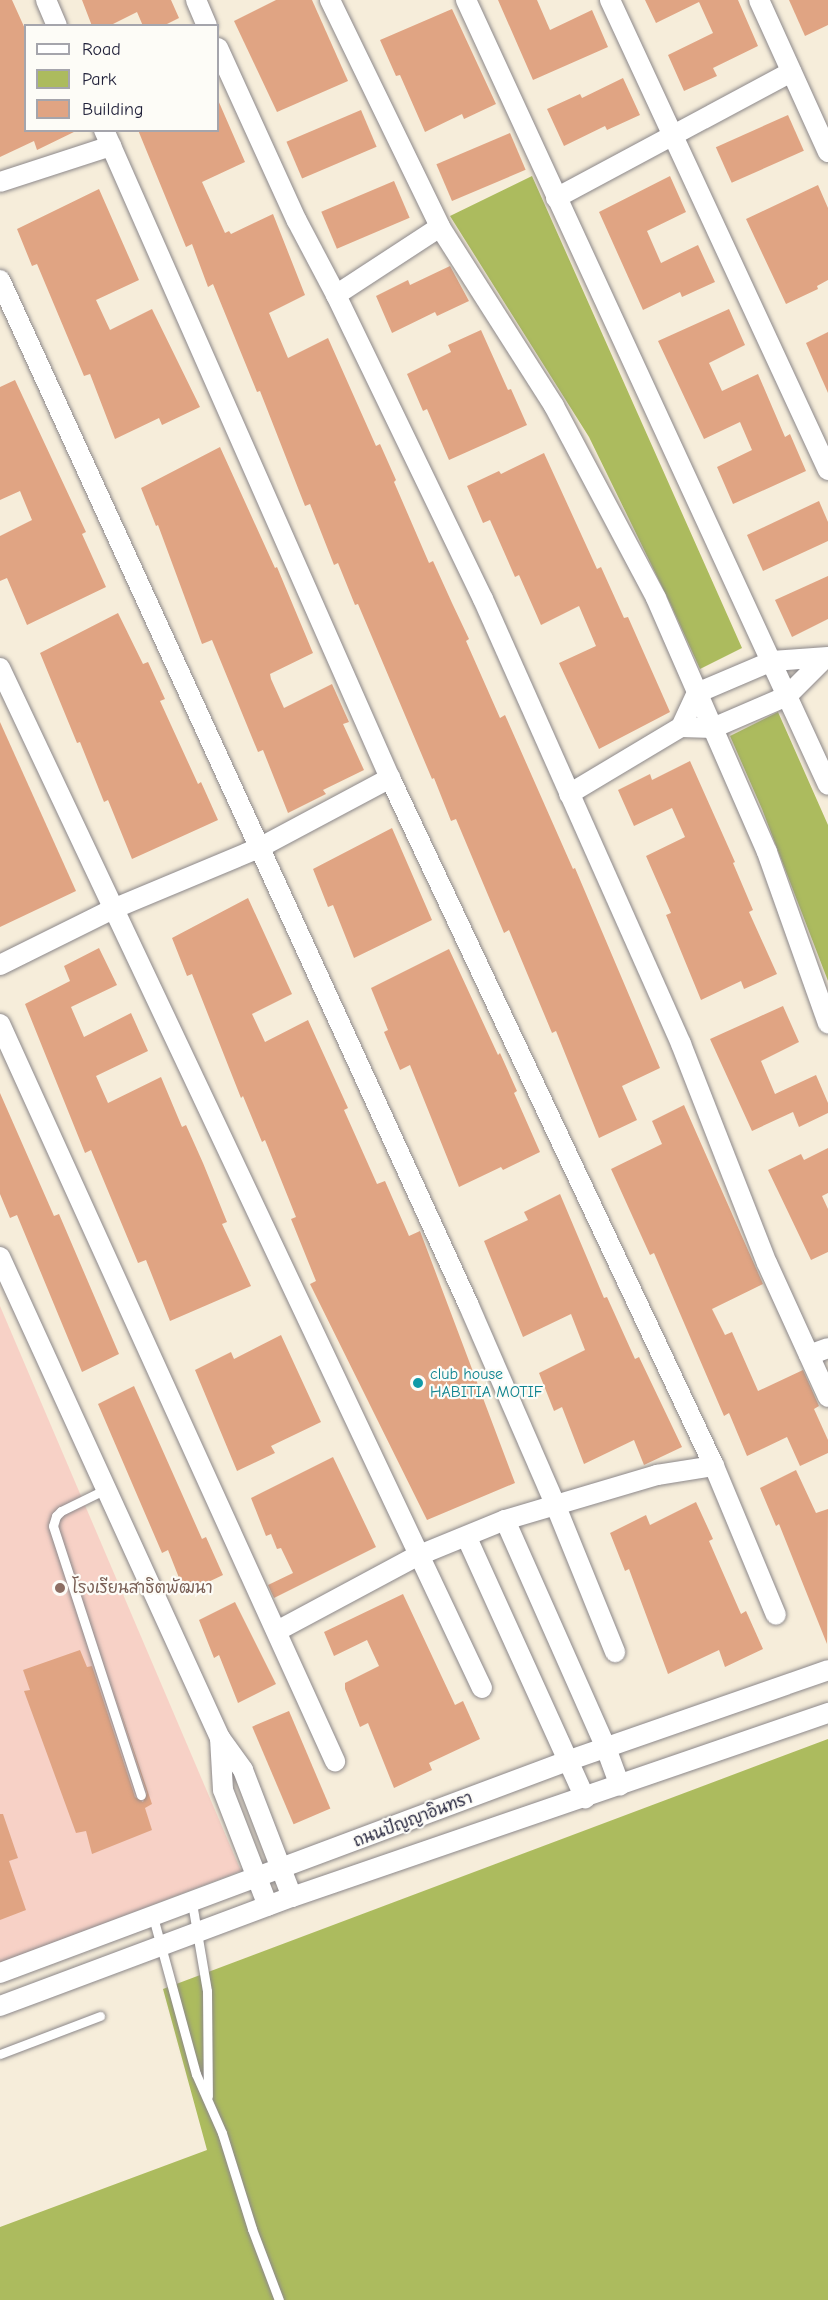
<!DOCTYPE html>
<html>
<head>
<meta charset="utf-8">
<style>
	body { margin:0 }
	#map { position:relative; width:828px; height:2300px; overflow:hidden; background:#f6edda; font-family:"Comic Neue","Playpen Sans Thai",sans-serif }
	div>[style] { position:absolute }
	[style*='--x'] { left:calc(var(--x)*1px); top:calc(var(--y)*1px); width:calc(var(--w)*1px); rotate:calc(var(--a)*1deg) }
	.built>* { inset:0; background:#f7d1c6 }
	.green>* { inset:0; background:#acbb5e }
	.building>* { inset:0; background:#e0a483; transform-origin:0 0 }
	.roads { filter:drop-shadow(0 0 2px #8c888a) drop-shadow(0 0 2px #8c888a) }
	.lane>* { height:9px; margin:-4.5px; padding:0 4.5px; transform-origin:4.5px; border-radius:4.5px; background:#fff }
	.street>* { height:20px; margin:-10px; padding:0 10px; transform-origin:10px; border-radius:10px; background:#fff }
	.dots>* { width:16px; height:16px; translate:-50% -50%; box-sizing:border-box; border:3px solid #fdfcf7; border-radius:50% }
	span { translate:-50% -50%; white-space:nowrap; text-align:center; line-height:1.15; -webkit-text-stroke:4.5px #fdfcf7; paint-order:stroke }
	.culture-label { font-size:16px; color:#0d838f }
	.left { translate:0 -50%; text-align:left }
	.education-label { font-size:16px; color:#785e54 }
	.street-label { font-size:16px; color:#22223b }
	.legend { position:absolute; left:24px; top:24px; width:195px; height:108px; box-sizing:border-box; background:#fdfcf7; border:2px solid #a5a5ac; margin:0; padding:8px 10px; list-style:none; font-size:18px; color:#22223b }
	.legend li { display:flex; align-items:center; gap:12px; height:30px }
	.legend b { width:30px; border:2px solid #a5a5ac }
</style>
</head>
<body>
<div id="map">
	<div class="built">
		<i style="clip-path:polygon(0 1306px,241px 1871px,0 1963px)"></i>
	</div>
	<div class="green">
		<i style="clip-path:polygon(532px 176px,742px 648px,700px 669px,671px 605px,589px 437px,450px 216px)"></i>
		<i style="clip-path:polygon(778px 712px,828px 825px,828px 981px,762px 809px,730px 736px)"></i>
		<i style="clip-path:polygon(828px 1739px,828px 2300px,0 2300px,0 2227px,207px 2150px,163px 1989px)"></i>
	</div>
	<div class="building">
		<i style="clip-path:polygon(0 0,12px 0,26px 31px,26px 130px,78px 130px,37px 150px,34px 141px,0 157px)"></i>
		<i style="clip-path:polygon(82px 0,171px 0,179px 18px,163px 26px,143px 26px,137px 12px,109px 26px,92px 26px)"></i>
		<i style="clip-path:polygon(276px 0,312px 0,348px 81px,277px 112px,234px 21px)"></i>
		<i style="clip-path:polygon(498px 0,537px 0,550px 30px,592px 10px,608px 47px,533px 80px)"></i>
		<i style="clip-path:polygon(645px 0,738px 0,758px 46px,713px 68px,717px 76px,684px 91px,668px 55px,713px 33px,699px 2px,656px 23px)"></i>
		<i style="clip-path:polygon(789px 0,828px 0,828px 25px,805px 36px)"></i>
		<i style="clip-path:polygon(452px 9px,496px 104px,464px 119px,462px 114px,425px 132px,400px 75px,396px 76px,380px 40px)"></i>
		<i style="clip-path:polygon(623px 78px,640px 115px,607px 130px,605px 126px,564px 146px,547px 109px,580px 94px,582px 98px)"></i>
		<i style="clip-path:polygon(218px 100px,245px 162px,202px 182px,225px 233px,229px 231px,231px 234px,273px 214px,305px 295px,269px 313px,288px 358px,328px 338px,376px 446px,380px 444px,396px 480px,394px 482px,429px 563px,433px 561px,452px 603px,469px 639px,466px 641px,500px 718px,505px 715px,573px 869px,575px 868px,660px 1068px,622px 1086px,637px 1120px,599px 1138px,556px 1031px,552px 1033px,509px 930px,504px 933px,456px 819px,451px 821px,434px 778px,432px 779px,358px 604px,355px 605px,338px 563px,334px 565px,310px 504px,305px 506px,260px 391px,257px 392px,213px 284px,208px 287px,192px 244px,186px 247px,138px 130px,218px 130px)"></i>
		<i style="left:361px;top:110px;width:40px;height:81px;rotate:67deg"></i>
		<i style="left:788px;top:115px;width:39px;height:79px;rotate:66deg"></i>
		<i style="left:510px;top:133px;width:40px;height:80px;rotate:67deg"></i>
		<i style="clip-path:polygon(670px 176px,686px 212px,647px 231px,661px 263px,698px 245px,715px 282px,682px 297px,680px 292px,643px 310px,599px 212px)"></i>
		<i style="left:394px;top:181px;width:40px;height:79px;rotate:67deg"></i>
		<i style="clip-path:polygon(818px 185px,828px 208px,828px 280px,817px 286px,818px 289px,786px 304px,746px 219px)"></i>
		<i style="clip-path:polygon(99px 189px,139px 280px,96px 300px,110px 330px,152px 309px,200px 407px,162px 425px,159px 418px,115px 439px,90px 374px,84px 376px,37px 264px,32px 266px,17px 229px)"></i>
		<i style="clip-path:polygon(450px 266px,469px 301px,437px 316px,435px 312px,392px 333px,376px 296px,408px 280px,410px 285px)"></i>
		<i style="clip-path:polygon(729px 309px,745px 345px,709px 363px,722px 391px,758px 374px,785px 437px,790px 434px,806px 471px,733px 504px,717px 467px,752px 450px,740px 422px,704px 439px,658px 341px)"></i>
		<i style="clip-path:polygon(481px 330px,508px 390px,511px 389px,527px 425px,449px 460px,427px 409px,423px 411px,407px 374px,451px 352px,448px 345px)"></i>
		<i style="clip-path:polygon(828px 332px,828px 393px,806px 343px)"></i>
		<i style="clip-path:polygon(15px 380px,86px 532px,82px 534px,106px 587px,27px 625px,7px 578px,0 581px,0 536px,32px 520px,20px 491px,0 500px,0 387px)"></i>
		<i style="clip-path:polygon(220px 447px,275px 568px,277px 567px,313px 653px,270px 674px,271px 679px,284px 708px,332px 684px,349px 722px,343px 724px,364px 770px,323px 790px,326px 794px,288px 813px,263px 750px,258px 752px,212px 640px,202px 644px,158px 525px,156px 526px,141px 488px)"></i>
		<i style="clip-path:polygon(544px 453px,597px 569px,601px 567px,624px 618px,628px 617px,670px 712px,599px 749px,559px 663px,596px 646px,579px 606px,541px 625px,519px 575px,515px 577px,490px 520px,483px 523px,467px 486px,499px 471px,501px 474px)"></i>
		<i style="clip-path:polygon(819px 501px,828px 522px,828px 541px,763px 571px,747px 535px)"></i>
		<i style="clip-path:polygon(828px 576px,828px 619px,792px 637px,775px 600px)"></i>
		<i style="clip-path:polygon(118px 613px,143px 664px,148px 662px,165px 699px,160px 701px,198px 784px,201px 782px,218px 820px,132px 859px,108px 800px,104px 802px,80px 742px,77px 743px,40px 653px)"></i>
		<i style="clip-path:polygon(0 722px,76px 891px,0 927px)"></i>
		<i style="clip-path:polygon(690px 761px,735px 862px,733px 863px,753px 910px,749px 912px,777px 974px,744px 989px,741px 981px,701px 1000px,666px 915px,671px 913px,646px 856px,685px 837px,672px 808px,634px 826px,618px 790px,650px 774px,652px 780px)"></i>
		<i style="clip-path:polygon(392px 828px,432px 920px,354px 958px,333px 905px,328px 907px,313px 869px)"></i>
		<i style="clip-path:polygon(248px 898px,292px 994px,252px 1014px,265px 1042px,308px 1020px,348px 1108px,344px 1110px,377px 1184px,385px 1181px,409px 1236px,420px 1231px,515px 1483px,427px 1520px,310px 1284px,316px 1281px,291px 1219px,296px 1217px,265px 1140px,262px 1142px,243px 1096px,241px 1098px,192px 974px,187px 976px,172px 938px)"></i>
		<i style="clip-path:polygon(99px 948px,117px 985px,71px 1007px,84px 1037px,131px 1013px,148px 1051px,96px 1076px,108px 1103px,161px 1077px,182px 1127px,186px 1125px,203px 1163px,227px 1222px,222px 1224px,251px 1286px,170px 1321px,146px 1260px,138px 1263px,91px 1150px,85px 1153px,25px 1004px,70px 981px,64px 966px)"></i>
		<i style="clip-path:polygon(449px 949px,498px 1055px,500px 1053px,517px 1091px,514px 1093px,540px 1152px,503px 1170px,501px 1167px,459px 1187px,410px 1065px,400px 1070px,384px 1032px,388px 1030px,371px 988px)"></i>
		<i style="clip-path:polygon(783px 1006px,799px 1042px,761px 1061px,775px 1094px,816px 1075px,828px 1103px,828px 1113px,799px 1127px,793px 1112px,752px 1131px,710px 1039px)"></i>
		<i style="clip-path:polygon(0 1093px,54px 1216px,59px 1214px,119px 1354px,82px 1372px,17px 1215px,10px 1218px,0 1194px)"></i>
		<i style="clip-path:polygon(684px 1105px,763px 1284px,712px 1309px,725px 1335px,732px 1332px,758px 1391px,803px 1370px,819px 1406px,814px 1409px,828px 1440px,828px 1453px,800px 1466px,787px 1437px,747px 1456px,729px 1413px,724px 1416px,654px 1253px,650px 1255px,611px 1169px,662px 1144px,652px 1121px)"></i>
		<i style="clip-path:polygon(828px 1148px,828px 1193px,822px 1196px,828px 1209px,828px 1252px,811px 1260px,768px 1170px,801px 1154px,804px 1160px)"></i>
		<i style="clip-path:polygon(560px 1194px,604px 1298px,607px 1297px,635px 1359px,639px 1357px,682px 1447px,644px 1465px,634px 1440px,584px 1464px,562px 1407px,554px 1411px,539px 1373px,585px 1350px,571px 1314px,523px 1337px,484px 1241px,528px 1220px,524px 1212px)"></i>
		<i style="clip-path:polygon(281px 1335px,321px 1422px,271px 1446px,275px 1453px,237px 1471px,195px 1370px,231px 1352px,234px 1359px)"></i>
		<i style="clip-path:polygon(134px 1386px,202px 1539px,206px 1537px,223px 1575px,185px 1593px,168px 1550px,162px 1553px,98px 1404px)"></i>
		<i style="clip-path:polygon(333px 1457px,376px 1547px,274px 1598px,268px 1585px,293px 1573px,281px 1548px,277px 1549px,271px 1534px,266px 1536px,251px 1498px)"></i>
		<i style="clip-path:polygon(796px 1470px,816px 1513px,828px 1509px,827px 1644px,779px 1524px,776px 1526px,760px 1488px)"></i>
		<i style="clip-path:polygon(696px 1502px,713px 1539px,709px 1541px,741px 1614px,746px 1611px,763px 1649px,725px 1667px,719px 1650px,668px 1674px,629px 1569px,625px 1571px,610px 1533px,646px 1515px,650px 1525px)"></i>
		<i style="clip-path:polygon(403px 1594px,455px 1705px,463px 1701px,480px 1739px,429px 1763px,432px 1770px,394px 1788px,368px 1723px,360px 1727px,345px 1689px,345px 1683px,379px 1666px,367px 1640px,334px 1656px,324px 1632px)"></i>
		<i style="clip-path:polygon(235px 1602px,276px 1684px,238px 1703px,219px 1655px,214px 1658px,199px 1620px)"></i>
		<i style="clip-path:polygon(80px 1650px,87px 1667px,92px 1666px,135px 1797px,143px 1802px,147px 1793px,110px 1679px,152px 1804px,145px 1808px,152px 1830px,92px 1854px,86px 1831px,76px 1833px,24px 1691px,30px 1690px,23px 1670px)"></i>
		<i style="left:289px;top:1711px;width:106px;height:40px;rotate:67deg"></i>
		<i style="clip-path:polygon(0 1814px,3px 1814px,18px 1858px,9px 1861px,26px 1910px,0 1920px)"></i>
	</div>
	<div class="roads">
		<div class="lane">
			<i style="--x:106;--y:1489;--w:50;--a:153.9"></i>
			<i style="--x:61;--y:1511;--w:7;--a:135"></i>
			<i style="--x:56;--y:1516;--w:10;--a:107"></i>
			<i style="--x:53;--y:1526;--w:283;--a:71.9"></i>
			<i style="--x:192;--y:1903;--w:89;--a:80.3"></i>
			<i style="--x:207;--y:1991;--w:105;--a:89.5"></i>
			<i style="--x:153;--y:1917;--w:163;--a:74.7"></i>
			<i style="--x:196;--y:2074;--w:64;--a:66.2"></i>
			<i style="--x:222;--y:2133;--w:101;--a:72.6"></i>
			<i style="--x:252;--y:2229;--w:76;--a:69.2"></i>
			<i style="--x:0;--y:2054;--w:107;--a:-20.8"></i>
		</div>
		<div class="street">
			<i style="--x:46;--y:0;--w:28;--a:67"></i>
			<i style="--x:196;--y:0;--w:28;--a:67"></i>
			<i style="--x:330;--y:0;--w:252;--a:64.1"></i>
			<i style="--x:440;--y:227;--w:212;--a:57.5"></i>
			<i style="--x:554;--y:406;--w:217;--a:62"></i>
			<i style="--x:656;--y:598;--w:277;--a:66.4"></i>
			<i style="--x:767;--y:852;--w:182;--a:70.4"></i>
			<i style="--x:466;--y:0;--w:864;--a:65.24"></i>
			<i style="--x:610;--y:0;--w:518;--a:65.12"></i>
			<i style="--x:759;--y:0;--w:167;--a:65.6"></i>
			<i style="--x:218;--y:48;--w:190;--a:65.5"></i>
			<i style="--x:297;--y:221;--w:84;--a:62.2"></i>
			<i style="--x:336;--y:295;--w:338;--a:64.2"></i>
			<i style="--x:483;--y:599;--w:487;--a:66"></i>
			<i style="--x:681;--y:1044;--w:235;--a:68.6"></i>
			<i style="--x:767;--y:1263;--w:147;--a:65.5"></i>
			<i style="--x:104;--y:130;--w:708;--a:66.19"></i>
			<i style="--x:390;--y:778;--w:760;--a:64.78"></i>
			<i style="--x:714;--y:1466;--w:161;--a:67.4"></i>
			<i style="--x:0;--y:182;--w:117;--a:-18"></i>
			<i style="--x:556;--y:198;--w:267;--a:-28.2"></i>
			<i style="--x:0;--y:280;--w:1128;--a:65.43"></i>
			<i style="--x:469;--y:1306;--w:216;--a:66.5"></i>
			<i style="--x:555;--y:1504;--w:160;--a:67.9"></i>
			<i style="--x:336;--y:295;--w:124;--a:-33.2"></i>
			<i style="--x:0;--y:668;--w:1128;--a:64.71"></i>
			<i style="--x:681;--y:727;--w:32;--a:2"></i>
			<i style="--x:713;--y:728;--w:81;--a:-23.4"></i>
			<i style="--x:787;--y:696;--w:52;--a:-45"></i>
			<i style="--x:569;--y:794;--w:131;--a:-30.9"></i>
			<i style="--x:681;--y:727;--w:38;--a:-65"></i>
			<i style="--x:697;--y:693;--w:82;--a:-23.1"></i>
			<i style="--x:772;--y:661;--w:56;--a:-4.1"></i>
			<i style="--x:0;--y:965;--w:126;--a:-26.4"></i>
			<i style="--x:113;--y:909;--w:158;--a:-22.7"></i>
			<i style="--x:259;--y:848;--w:149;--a:-28.1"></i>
			<i style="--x:0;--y:1024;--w:810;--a:65.56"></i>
			<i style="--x:0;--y:1257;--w:529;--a:65.42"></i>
			<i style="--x:220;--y:1738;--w:39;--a:54"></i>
			<i style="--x:243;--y:1770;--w:136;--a:68.9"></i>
			<i style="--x:809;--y:1355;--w:20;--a:-20"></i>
			<i style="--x:505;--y:1520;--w:249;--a:66.1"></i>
			<i style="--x:606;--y:1748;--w:40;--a:69.8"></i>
			<i style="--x:467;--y:1538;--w:286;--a:65.6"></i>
			<i style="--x:277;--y:1631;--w:159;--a:-28.2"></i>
			<i style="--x:417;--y:1556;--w:95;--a:-22.2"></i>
			<i style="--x:505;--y:1520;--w:159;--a:-16.5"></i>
			<i style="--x:657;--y:1475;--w:58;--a:-9"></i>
			<i style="--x:220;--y:1738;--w:52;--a:86.7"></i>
			<i style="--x:223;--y:1790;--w:124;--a:68.8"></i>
			<i style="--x:0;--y:1973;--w:608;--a:-20.49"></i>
			<i style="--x:570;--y:1760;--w:273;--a:-19.2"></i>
			<i style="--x:0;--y:2006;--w:312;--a:-20.5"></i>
			<i style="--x:292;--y:1897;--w:567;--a:-18.95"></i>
		</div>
	</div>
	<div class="dots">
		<i style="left:418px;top:1383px;background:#0f9aa8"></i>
		<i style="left:60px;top:1588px;background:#8d6e63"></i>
	</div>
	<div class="culture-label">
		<span class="left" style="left:430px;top:1383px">club house<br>HABITIA MOTIF</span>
	</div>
	<div class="education-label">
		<span class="left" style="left:72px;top:1588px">โรงเรียนสาธิตพัฒนา</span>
	</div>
	<div class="street-label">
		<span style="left:413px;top:1820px;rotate:-21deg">ถนนปัญญาอินทรา</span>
	</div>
	<ul class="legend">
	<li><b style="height:8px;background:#fff"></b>Road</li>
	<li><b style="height:16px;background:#acbb5e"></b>Park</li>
	<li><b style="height:16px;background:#e0a483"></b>Building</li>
	</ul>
</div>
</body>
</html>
